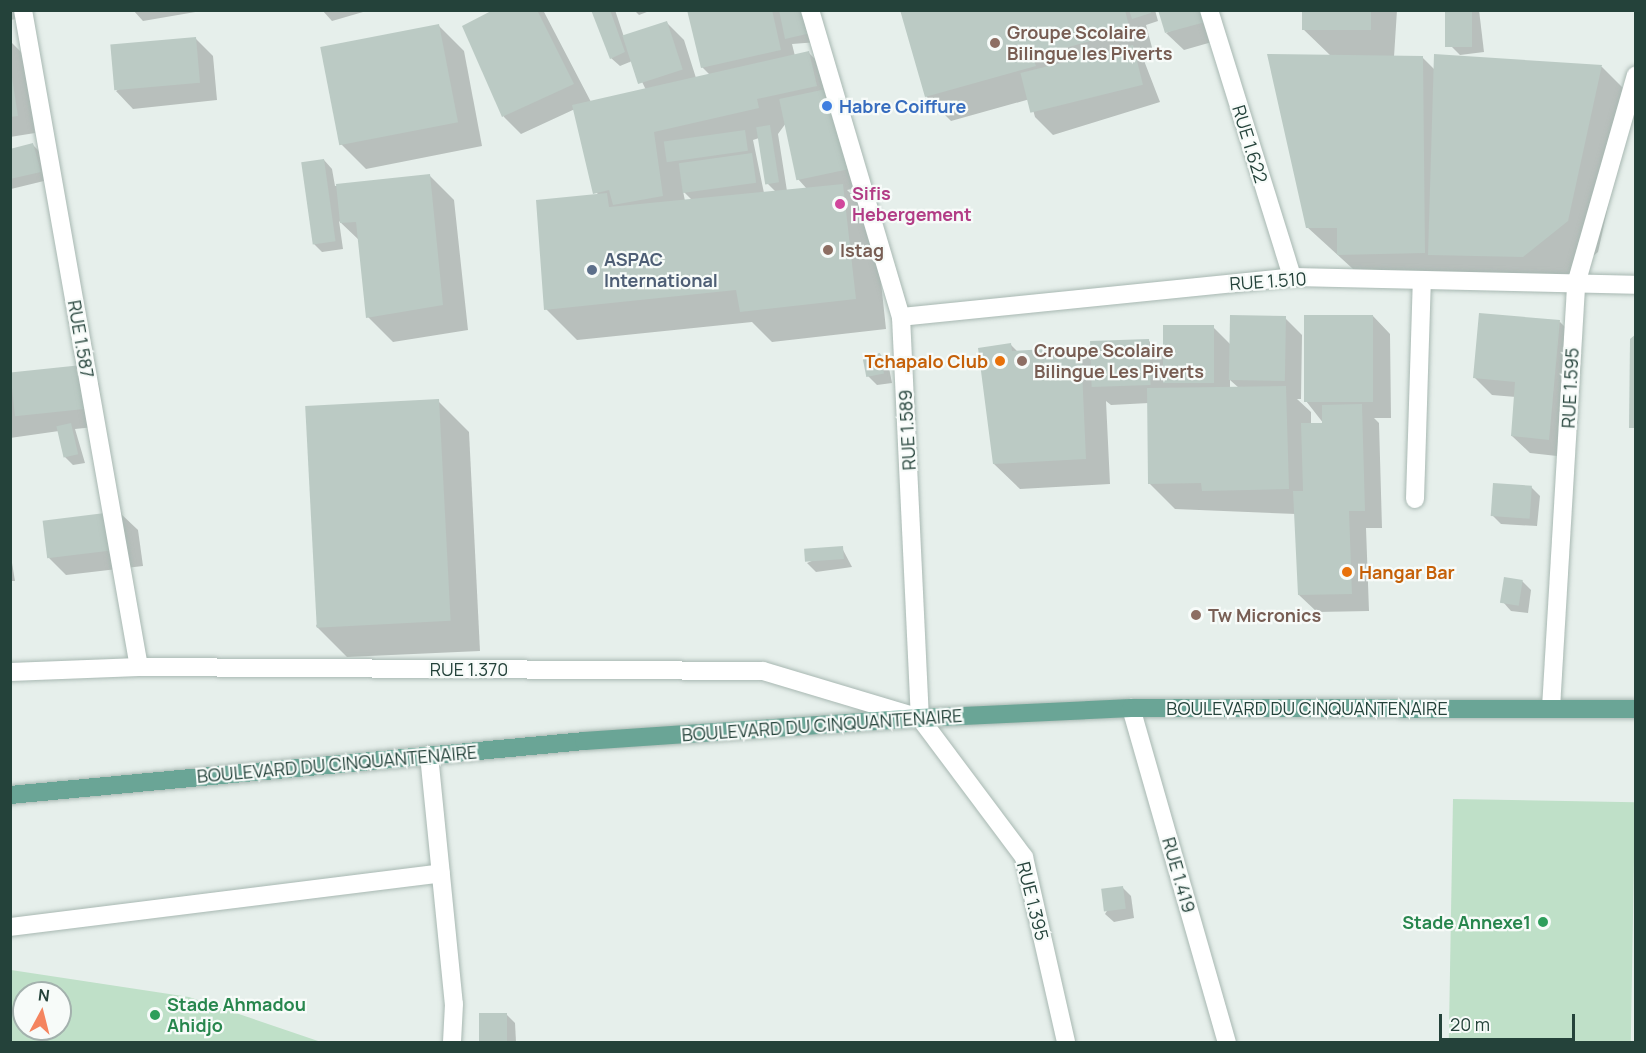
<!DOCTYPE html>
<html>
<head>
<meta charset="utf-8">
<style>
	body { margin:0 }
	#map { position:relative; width:1646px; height:1053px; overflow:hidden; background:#e6efeb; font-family:Manrope,sans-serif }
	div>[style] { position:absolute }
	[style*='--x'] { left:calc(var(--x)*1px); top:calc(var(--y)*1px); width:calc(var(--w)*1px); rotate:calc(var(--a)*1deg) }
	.green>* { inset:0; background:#bfe0c8; transform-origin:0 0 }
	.shadow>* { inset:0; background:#0003 }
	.building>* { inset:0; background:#bbcac4; transform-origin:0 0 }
	.roads { filter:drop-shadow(0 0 2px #a8b8b2) drop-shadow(0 0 2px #a8b8b2) }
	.service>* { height:18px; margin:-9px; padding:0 9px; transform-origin:9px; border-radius:9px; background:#fff }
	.minor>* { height:18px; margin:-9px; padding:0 9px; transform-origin:9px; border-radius:9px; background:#fff }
	.primary>* { height:18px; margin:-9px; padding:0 9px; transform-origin:9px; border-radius:9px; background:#6aa596 }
	.dots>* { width:16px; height:16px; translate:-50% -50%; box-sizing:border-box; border:3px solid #f7fbf9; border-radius:50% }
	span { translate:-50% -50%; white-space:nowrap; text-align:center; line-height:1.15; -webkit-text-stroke:4.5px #f7fbf9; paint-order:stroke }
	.education-label { font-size:18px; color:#785e54; font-weight:700 }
	.left { translate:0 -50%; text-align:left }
	.shop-label { font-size:18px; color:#366cbe; font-weight:700 }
	.street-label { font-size:18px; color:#24423a }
	.hotel-label { font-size:18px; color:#b23c85; font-weight:700 }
	.service-label { font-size:18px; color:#4e5e75; font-weight:700 }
	.food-label { font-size:18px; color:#c56008; font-weight:700 }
	.right { translate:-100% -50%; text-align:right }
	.leisure-label { font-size:18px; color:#27864d; font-weight:700 }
	.frame { position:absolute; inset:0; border:12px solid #24423a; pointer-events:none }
	.north { position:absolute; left:12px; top:981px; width:60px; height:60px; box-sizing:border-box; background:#f7fbf9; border:2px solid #a3b1ad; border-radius:50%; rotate:7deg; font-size:16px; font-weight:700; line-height:24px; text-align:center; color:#24423a }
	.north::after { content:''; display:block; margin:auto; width:21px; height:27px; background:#f4845f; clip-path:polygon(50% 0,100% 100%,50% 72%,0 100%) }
	.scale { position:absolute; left:1439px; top:1014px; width:136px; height:27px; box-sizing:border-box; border:3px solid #24423a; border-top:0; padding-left:8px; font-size:18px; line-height:21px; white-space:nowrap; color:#24423a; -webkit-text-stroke:4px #f7fbf9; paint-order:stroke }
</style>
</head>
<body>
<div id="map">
	<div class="green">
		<i style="left:1453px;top:799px;width:182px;height:243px;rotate:1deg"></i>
		<i style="clip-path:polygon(evenodd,11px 970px,189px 997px,321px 1042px,11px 1042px,11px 970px,24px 993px,60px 993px,60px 1029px,24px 1029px,24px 993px)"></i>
	</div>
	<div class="shadow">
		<i style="clip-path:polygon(10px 10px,21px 10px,23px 18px,10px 20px)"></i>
		<i style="clip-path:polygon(133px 10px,207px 10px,143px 21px)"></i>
		<i style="clip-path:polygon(322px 10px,370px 10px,332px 21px)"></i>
		<i style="clip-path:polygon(evenodd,496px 10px,543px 10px,591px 102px,646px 90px,632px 61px,620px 66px,611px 58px,593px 10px,615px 10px,624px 37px,666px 22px,684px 40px,696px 78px,710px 75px,702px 67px,689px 10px,811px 10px,818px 42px,792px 44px,795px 56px,809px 53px,834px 78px,838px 97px,848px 107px,865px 186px,847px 190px,874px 216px,886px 329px,772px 342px,752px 322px,577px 340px,546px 309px,598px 196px,575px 109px,521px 134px,504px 117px,464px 27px,496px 10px,786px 123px,798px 179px,807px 189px,787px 191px,778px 134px,786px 123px,496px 10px,759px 138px,767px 183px,776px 192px,764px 193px,753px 140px,759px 138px,496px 10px,683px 191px,692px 200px,685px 201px,683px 191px)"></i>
		<i style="clip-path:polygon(634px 10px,652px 10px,639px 15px)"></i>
		<i style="clip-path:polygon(901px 10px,1155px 10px,1158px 21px,1146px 25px,1154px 55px,1143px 58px,1160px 102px,1053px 135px,1035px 117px,1030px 99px,951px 121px,926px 96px)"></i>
		<i style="clip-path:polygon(1218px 10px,1226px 38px,1184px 50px,1166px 33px)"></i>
		<i style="clip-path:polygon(1302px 10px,1397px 10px,1394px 57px,1422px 57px,1435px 70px,1602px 67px,1632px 97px,1598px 252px,1554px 288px,1364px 279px,1307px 227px,1331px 56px,1303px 29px)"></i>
		<i style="clip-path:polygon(1447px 10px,1479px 10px,1484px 52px,1460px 55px,1451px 46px)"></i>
		<i style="clip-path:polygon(439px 26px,464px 51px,482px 146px,366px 169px,341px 144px)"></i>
		<i style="clip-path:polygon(195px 38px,213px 56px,217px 100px,133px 109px,116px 91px)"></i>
		<i style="clip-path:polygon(10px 41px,25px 56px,35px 133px,10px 137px)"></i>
		<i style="clip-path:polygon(33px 145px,42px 154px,48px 180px,11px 189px,10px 151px)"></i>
		<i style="clip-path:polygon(324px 160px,332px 169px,335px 186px,429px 175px,454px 200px,468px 330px,393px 342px,368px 317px,360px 241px,339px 221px,343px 249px,322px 252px,314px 244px)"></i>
		<i style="clip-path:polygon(evenodd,1373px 316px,1390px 334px,1391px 418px,1374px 418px,1379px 423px,1382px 528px,1366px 528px,1369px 611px,1317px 612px,1299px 595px,1296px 514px,1175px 509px,1150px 484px,1149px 403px,1111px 405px,1106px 401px,1110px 484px,1020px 489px,994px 464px,1011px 345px,1018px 352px,1080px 349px,1092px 361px,1148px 340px,1164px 356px,1213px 327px,1231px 345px,1285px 318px,1302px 335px,1301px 399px,1297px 399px,1311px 412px,1311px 425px,1324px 424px,1306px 401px,1373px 316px,1230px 380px,1239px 388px,1230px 388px,1230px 380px)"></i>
		<i style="clip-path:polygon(1560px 322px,1577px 339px,1566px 457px,1530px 453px,1512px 436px,1516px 397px,1492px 395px,1475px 378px)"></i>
		<i style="clip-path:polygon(880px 354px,888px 363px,892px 383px,877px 385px,868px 376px)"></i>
		<i style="clip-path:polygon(81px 366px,99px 384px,104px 426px,75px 429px,85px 463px,73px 465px,64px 456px,59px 431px,10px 438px,10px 375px)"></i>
		<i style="clip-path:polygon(438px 401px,469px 432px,480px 651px,347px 657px,316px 626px)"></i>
		<i style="clip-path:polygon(1531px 487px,1540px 496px,1537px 526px,1501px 524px,1492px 515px)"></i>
		<i style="clip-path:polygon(120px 513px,138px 530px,143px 566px,66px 575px,49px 558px)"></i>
		<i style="clip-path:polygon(842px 548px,852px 567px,816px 572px,807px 563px)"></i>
		<i style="clip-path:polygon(10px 551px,15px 581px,10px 581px)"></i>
		<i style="clip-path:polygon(1522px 581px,1531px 590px,1528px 613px,1511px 611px,1503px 602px)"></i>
		<i style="clip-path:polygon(1122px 887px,1131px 896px,1134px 918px,1114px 922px,1105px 914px)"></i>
		<i style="clip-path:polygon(507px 1015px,515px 1023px,516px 1042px,481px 1042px)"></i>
	</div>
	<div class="building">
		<i style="clip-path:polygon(493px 10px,537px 10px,574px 84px,502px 117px,462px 26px)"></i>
		<i style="clip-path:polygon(591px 10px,610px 10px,625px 52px,610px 59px)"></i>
		<i style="clip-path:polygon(687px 10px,772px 10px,781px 50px,701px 68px)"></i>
		<i style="clip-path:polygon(779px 10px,805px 10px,811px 33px,785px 39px)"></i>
		<i style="clip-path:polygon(900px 10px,1125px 10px,1130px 30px,1033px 57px,1036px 66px,925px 97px)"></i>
		<i style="clip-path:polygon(1129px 10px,1150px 10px,1151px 13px,1132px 19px)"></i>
		<i style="clip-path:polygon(1158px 10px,1206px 10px,1209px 21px,1165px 33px)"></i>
		<i style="left:1302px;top:10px;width:69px;height:20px"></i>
		<i style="left:1445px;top:10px;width:27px;height:37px"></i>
		<i style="left:667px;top:21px;width:51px;height:47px;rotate:72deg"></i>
		<i style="left:439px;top:24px;width:100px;height:121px;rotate:79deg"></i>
		<i style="left:196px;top:37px;width:46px;height:86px;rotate:85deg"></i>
		<i style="left:1133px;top:45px;width:41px;height:116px;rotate:76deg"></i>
		<i style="clip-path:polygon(809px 51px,817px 86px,757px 99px,759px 108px,654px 132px,663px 196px,613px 205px,609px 190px,593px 194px,572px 105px)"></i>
		<i style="clip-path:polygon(1267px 54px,1423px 56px,1425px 253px,1337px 255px,1337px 228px,1306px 228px)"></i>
		<i style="clip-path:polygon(1434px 54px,1602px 65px,1568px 221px,1523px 257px,1428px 255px)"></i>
		<i style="clip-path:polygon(10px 65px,18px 116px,10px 117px)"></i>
		<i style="left:831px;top:88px;width:83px;height:53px;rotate:78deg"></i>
		<i style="left:770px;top:125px;width:58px;height:14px;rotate:81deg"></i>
		<i style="left:745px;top:130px;width:21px;height:82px;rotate:82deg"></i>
		<i style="clip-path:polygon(33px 143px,41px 172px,10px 179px,10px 149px)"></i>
		<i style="left:752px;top:153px;width:30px;height:74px;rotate:82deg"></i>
		<i style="left:324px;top:159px;width:83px;height:23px;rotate:82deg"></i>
		<i style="clip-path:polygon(430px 174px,443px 305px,366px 318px,356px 222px,340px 223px,336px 184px)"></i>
		<i style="clip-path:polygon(843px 184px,856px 299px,740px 312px,736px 290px,544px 310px,536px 200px,607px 193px,609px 207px)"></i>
		<i style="clip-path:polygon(1479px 313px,1560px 320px,1549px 440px,1511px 436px,1515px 382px,1473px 378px)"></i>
		<i style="left:1230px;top:315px;width:56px;height:65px;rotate:1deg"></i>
		<i style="left:1304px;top:315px;width:69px;height:87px"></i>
		<i style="left:1163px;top:325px;width:51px;height:58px"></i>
		<i style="clip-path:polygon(1636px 334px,1636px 428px,1629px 428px,1630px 339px)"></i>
		<i style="left:1149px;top:339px;width:46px;height:59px;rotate:88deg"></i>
		<i style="clip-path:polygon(1011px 343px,1012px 351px,1081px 347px,1086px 459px,993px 464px,978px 348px)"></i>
		<i style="left:880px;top:353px;width:21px;height:18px;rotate:79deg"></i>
		<i style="left:82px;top:365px;width:44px;height:72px;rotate:84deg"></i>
		<i style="clip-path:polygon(1286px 386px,1289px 489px,1202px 491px,1201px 483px,1148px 484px,1147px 388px)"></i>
		<i style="left:439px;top:399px;width:222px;height:134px;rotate:87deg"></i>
		<i style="clip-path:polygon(1362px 404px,1365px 511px,1349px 511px,1352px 594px,1298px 595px,1293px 491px,1303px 491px,1301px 423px,1322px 423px,1322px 405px)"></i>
		<i style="left:71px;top:423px;width:32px;height:15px;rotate:77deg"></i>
		<i style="left:1493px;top:483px;width:39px;height:33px;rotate:4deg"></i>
		<i style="left:121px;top:511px;width:38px;height:79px;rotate:83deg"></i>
		<i style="left:843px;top:546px;width:13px;height:39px;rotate:86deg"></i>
		<i style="left:1504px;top:577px;width:19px;height:26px;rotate:9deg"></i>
		<i style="left:1123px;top:886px;width:23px;height:22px;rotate:83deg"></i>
		<i style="left:479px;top:1013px;width:28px;height:29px"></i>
	</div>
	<div class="roads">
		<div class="service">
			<i style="--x:1415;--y:499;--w:219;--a:-88.2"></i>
			<i style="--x:429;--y:755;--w:250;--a:84.3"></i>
			<i style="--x:454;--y:1004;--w:38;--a:93"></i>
			<i style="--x:10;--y:927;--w:434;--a:-7.1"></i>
		</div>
		<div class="minor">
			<i style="--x:23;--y:10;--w:667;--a:79.99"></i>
			<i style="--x:810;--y:10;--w:320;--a:73.5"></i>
			<i style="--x:901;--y:317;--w:401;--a:87.3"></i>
			<i style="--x:1209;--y:10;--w:280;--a:72.7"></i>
			<i style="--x:901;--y:317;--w:393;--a:-5.8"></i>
			<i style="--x:1292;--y:277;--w:344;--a:1.3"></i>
			<i style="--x:10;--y:672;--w:129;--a:-2.2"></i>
			<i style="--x:139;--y:667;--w:624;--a:0.37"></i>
			<i style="--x:763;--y:671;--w:164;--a:16.7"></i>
			<i style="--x:1131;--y:708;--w:348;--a:74"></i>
			<i style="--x:1551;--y:708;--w:425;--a:-86.6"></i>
			<i style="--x:1576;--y:284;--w:217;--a:-74"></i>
			<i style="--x:920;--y:718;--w:174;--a:53.2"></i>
			<i style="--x:1024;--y:857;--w:190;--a:77.2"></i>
		</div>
		<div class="primary">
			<i style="--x:10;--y:795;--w:577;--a:-5.37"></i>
			<i style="--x:584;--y:741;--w:337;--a:-3.9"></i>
			<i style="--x:920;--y:718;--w:211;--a:-2.7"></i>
			<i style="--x:1131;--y:708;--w:505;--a:0.11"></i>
		</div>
	</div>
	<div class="dots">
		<i style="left:995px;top:43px;background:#8d6e63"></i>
		<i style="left:827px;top:106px;background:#3f7fe0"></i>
		<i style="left:840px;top:204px;background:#d1479c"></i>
		<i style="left:828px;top:250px;background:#8d6e63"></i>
		<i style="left:592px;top:270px;background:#5c6f8a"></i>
		<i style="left:1000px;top:361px;background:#e8710a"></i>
		<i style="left:1022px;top:361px;background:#8d6e63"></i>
		<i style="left:1347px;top:572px;background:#e8710a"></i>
		<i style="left:1196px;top:615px;background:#8d6e63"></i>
		<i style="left:1543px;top:922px;background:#2e9e5b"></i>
		<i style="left:155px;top:1015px;background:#2e9e5b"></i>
	</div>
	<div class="education-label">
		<span class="left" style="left:1007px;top:43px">Groupe Scolaire<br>Bilingue les Piverts</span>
		<span class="left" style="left:840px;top:250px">Istag</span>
		<span class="left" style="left:1034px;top:361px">Croupe Scolaire<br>Bilingue Les Piverts</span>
		<span class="left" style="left:1208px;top:615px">Tw Micronics</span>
	</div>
	<div class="shop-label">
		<span class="left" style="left:839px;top:106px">Habre Coiffure</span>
	</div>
	<div class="street-label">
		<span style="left:1250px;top:144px;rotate:73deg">RUE 1.622</span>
		<span style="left:1268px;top:281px;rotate:-4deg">RUE 1.510</span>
		<span style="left:81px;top:339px;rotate:80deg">RUE 1.587</span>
		<span style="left:1570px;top:388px;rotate:-87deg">RUE 1.595</span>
		<span style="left:907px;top:430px;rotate:-93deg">RUE 1.589</span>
		<span style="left:469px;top:669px">RUE 1.370</span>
		<span style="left:1307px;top:708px">BOULEVARD DU CINQUANTENAIRE</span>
		<span style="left:822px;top:725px;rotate:-4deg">BOULEVARD DU CINQUANTENAIRE</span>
		<span style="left:337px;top:764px;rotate:-5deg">BOULEVARD DU CINQUANTENAIRE</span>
		<span style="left:1179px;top:875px;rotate:74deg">RUE 1.419</span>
		<span style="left:1033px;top:901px;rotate:76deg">RUE 1.395</span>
	</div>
	<div class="hotel-label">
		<span class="left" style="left:852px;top:204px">Sifis<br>Hebergement</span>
	</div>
	<div class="service-label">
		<span class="left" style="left:604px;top:270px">ASPAC<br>International</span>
	</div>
	<div class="food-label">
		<span class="right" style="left:988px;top:361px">Tchapalo Club</span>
		<span class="left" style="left:1359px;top:572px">Hangar Bar</span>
	</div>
	<div class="leisure-label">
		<span class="right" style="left:1531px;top:922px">Stade Annexe1</span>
		<span class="left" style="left:167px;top:1015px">Stade Ahmadou<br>Ahidjo</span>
	</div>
	<div class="frame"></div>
	<div class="north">N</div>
	<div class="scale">20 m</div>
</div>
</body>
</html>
